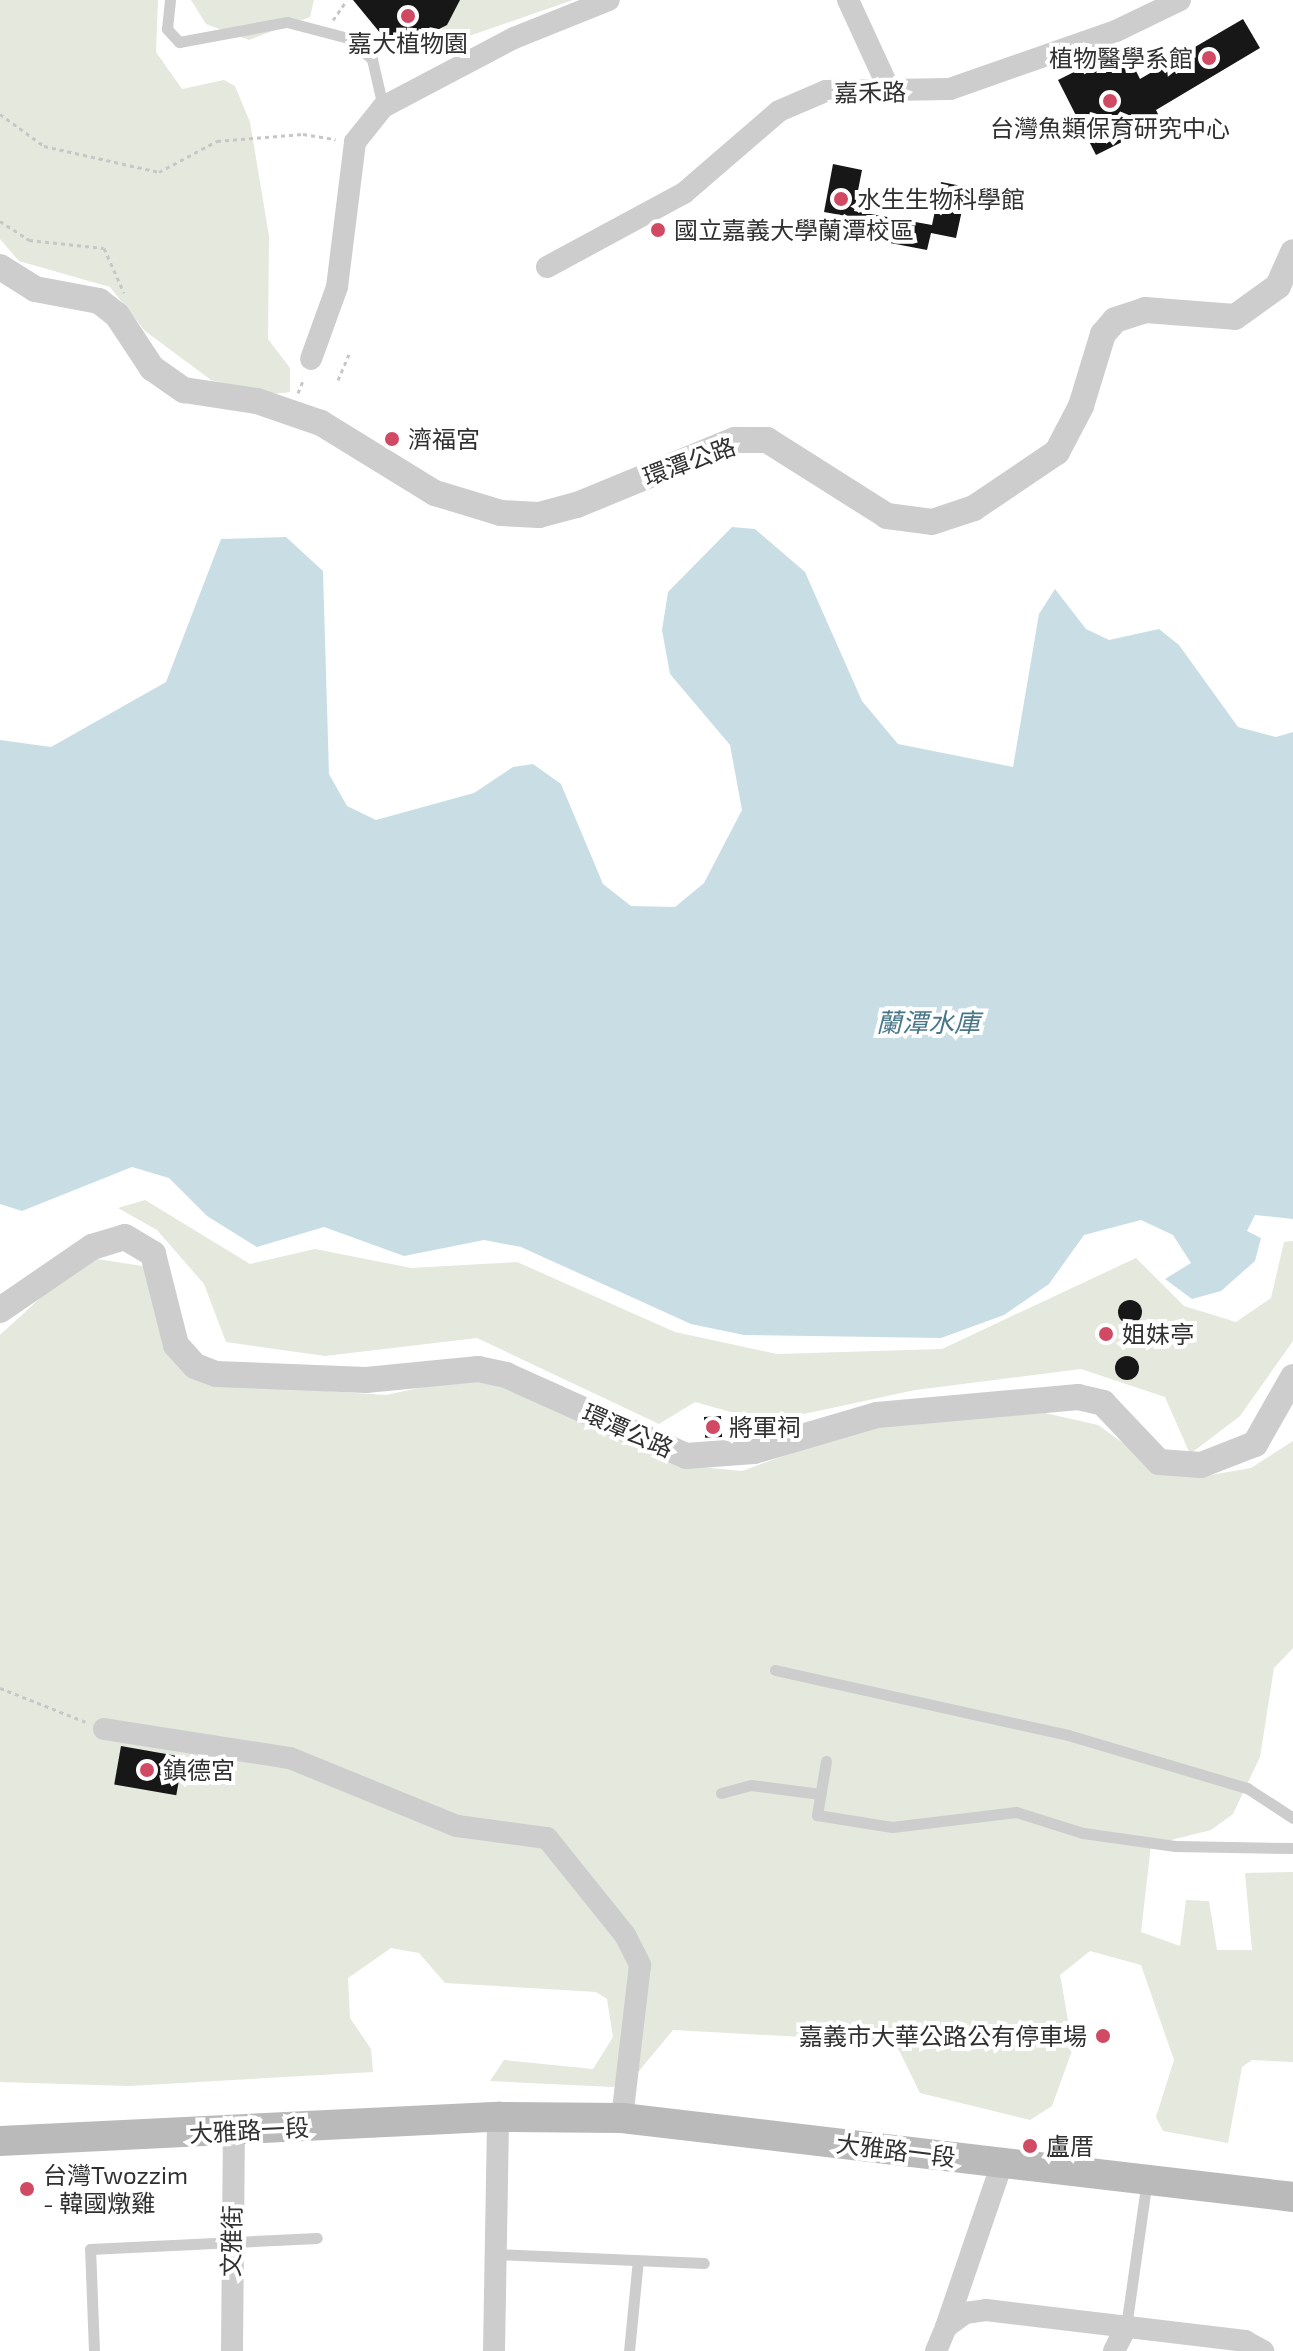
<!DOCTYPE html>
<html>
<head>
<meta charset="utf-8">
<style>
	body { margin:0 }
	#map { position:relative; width:1293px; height:2351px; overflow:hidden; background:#fff; font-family:"Exo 2","Noto Sans TC",sans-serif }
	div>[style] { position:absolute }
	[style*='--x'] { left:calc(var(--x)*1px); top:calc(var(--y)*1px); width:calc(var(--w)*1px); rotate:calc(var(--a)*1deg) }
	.green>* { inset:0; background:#e4e8dd }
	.water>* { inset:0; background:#c9dee4 }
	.building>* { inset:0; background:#171717; transform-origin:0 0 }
	.round { border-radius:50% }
	.path>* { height:3px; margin-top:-1.5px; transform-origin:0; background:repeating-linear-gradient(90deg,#c7c7c7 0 4px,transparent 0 8px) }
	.service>* { height:11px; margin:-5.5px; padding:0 5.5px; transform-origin:5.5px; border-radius:5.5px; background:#cdcdcd }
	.minor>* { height:22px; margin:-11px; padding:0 11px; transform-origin:11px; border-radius:11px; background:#cdcdcd }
	.tertiary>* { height:26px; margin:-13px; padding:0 13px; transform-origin:13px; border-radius:13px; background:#cdcdcd }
	.secondary>* { height:30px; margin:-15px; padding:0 15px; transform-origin:15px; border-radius:15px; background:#bababa }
	.dots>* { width:22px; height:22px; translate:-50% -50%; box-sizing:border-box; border:4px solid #fff; border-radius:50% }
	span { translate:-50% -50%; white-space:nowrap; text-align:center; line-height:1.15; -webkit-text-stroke:8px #fff; paint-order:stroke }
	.poi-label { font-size:24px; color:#303030 }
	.right { translate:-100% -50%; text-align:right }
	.left { translate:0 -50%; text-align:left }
	.street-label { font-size:24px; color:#303030 }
	.water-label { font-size:26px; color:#487789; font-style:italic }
</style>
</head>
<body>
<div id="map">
	<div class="green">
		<i style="clip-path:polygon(0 0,158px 0,156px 52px,182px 89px,224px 80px,235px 86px,250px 122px,269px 236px,268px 339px,290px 368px,290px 392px,265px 395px,211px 380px,145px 331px,110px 287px,19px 261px,0 239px)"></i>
		<i style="clip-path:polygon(191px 0,314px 0,310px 17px,249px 40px,206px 24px)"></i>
		<i style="clip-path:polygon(454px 0,573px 0,469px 36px,440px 35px)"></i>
		<i style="clip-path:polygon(145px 1200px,250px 1264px,315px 1249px,411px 1268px,517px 1262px,675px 1332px,777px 1354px,942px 1349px,1136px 1258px,1184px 1306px,1236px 1322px,1271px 1298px,1284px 1242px,1293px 1241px,1293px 1341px,1240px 1416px,1190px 1454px,1165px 1397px,1081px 1369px,915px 1390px,767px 1422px,695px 1402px,659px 1424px,477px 1338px,325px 1356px,226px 1342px,204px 1284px,157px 1230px,118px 1208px)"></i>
		<i style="clip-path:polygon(97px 1259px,155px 1268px,207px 1383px,386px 1395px,480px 1375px,691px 1466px,742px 1471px,866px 1426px,1045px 1413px,1098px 1425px,1162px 1471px,1199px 1477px,1251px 1468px,1293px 1441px,1293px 1648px,1274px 1668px,1260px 1757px,1233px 1814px,1211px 1830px,1151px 1845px,1141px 1932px,1180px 1946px,1186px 1900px,1209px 1901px,1217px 1950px,1252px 1950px,1245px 1873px,1293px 1872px,1293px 2062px,1252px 2060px,1242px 2067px,1228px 2143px,1163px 2131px,1156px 2117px,1174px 2060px,1141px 1965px,1090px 1951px,1060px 1975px,1073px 2048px,1052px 2106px,1030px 2120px,920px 2093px,895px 2042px,673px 2030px,639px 2071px,613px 2087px,490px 2081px,504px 2060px,593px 2069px,613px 2037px,607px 1999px,596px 1992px,445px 1983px,419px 1953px,391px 1948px,348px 1978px,350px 2018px,371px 2049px,373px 2072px,129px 2086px,0 2082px,0 1335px,73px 1268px)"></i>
	</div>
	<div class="water">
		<i style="clip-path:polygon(732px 527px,755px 529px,805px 572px,862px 701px,898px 744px,1013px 767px,1039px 614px,1055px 589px,1086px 629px,1109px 640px,1159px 629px,1179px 645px,1238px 727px,1276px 737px,1293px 732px,1293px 1219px,1255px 1215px,1247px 1231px,1261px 1238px,1255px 1261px,1221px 1291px,1192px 1299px,1165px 1279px,1191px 1263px,1173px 1235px,1141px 1220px,1084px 1235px,1049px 1284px,1004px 1315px,941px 1338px,744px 1335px,691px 1324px,521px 1247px,484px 1240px,404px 1256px,324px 1227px,257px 1247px,207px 1216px,169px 1178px,132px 1167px,22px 1211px,0 1204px,0 740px,51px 747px,166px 682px,221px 539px,286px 537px,323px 571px,329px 774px,347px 806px,376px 820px,474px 793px,513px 767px,533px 764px,561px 784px,603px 884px,631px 906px,675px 907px,704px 883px,742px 810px,730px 745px,670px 674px,662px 630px,668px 592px)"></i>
	</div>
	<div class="building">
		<i style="clip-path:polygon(353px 0,460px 0,447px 25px,416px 41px,381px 34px)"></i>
		<i style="clip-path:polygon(1243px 19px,1260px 48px,1156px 110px,1162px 122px,1096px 155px,1058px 80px,1124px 47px,1140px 79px)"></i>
		<i style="clip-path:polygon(833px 164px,862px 170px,854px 211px,932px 225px,941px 182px,967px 187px,956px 238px,931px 233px,927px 250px,848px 235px,852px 217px,824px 212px)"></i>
		<i class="round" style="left:1118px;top:1300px;width:24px;height:24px"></i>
		<i class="round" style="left:1115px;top:1356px;width:24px;height:24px"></i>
		<i style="left:721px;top:1416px;width:21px;height:17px;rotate:87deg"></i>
		<i style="left:121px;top:1746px;width:63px;height:39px;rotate:10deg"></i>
	</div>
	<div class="path">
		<i style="--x:333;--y:20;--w:24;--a:-55"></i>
		<i style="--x:0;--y:114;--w:54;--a:36"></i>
		<i style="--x:44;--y:146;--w:118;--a:12.7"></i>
		<i style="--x:159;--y:172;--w:66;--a:-28.1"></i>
		<i style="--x:217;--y:141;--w:86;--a:-4.7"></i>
		<i style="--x:303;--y:134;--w:33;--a:9"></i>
		<i style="--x:0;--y:221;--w:35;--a:33"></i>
		<i style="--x:29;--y:240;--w:75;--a:6.1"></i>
		<i style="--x:104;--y:248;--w:49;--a:66"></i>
		<i style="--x:338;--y:380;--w:30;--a:-67"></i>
		<i style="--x:298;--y:393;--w:16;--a:-68"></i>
		<i style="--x:0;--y:1688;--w:92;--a:21.6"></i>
	</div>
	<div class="service">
		<i style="--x:170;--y:0;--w:29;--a:96"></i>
		<i style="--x:167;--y:29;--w:18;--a:47"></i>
		<i style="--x:179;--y:42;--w:110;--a:-10.5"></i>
		<i style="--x:287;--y:22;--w:63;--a:14.7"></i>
		<i style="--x:348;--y:38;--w:32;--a:41"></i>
		<i style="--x:372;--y:59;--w:49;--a:77.1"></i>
		<i style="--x:775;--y:1670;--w:300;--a:12.5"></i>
		<i style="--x:1068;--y:1735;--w:187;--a:16.5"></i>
		<i style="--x:1247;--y:1788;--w:55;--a:33.1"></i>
		<i style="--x:826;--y:1761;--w:55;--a:99.5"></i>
		<i style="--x:817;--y:1815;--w:76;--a:9.1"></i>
		<i style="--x:892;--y:1827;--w:125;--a:-6.9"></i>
		<i style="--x:1016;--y:1812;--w:70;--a:17.4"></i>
		<i style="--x:1083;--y:1833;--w:93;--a:8"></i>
		<i style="--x:1175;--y:1846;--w:118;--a:1"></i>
		<i style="--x:721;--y:1793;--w:31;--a:-15"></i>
		<i style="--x:751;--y:1785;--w:70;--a:7.4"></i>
		<i style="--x:495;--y:2254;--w:209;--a:2.5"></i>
		<i style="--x:1126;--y:2327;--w:148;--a:-81.9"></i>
		<i style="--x:94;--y:2351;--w:102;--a:-92.2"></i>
		<i style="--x:90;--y:2249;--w:227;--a:-2.8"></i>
		<i style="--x:629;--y:2351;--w:91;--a:-84.4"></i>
	</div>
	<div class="minor">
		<i style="--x:848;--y:0;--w:96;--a:65.3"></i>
		<i style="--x:547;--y:267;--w:156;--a:-28.4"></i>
		<i style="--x:684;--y:193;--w:125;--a:-40.8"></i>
		<i style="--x:779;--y:111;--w:51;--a:-23.1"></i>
		<i style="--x:826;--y:91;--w:124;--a:-0.9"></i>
		<i style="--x:950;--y:89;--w:176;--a:-19.3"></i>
		<i style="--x:1116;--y:31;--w:71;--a:-25.8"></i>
		<i style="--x:311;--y:359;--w:77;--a:-70.1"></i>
		<i style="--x:337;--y:287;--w:146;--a:-82.9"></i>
		<i style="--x:355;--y:142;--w:45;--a:-51.3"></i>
		<i style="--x:383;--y:107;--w:148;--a:-27.8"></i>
		<i style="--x:514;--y:38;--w:102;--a:-21.8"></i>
		<i style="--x:104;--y:1729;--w:188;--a:8.9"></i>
		<i style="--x:290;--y:1758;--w:180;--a:22.2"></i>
		<i style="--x:457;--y:1826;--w:91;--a:7.6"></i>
		<i style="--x:547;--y:1838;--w:124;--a:51.2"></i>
		<i style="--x:625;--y:1935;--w:34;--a:63"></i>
		<i style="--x:640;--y:1965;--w:154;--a:96.7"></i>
		<i style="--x:946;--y:2327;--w:173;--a:-71.1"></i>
		<i style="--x:232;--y:2351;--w:220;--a:-89.5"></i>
		<i style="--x:494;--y:2351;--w:234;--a:-89"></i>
		<i style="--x:936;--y:2351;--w:26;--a:-67"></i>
		<i style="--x:946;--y:2327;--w:24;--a:-36"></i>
		<i style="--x:965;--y:2313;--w:21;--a:-8"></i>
		<i style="--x:986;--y:2310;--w:261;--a:6.8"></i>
		<i style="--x:1245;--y:2341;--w:21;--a:29"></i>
		<i style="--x:1114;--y:2351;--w:27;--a:-63"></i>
	</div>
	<div class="tertiary">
		<i style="--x:0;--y:267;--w:41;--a:32.2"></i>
		<i style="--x:35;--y:289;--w:65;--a:10.6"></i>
		<i style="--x:99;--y:301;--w:23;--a:38"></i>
		<i style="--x:117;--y:315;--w:64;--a:56.6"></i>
		<i style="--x:152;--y:368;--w:39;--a:35"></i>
		<i style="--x:184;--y:390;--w:74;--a:8.6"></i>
		<i style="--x:257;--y:401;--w:68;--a:19"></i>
		<i style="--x:321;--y:423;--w:134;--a:31.6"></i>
		<i style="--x:435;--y:493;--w:69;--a:16.9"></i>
		<i style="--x:501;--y:513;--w:38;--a:3"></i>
		<i style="--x:539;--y:515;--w:39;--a:-15"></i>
		<i style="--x:577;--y:505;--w:171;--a:-22.4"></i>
		<i style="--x:735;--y:440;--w:32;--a:0"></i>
		<i style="--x:767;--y:440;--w:142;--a:32.3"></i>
		<i style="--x:887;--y:516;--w:45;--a:7.6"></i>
		<i style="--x:932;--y:522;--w:44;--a:-18.4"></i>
		<i style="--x:974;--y:508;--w:100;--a:-34"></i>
		<i style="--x:1057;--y:452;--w:52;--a:-62.4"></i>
		<i style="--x:1081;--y:406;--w:75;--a:-73"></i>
		<i style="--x:1103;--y:334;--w:18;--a:-49"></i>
		<i style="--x:1115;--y:320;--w:32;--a:-18"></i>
		<i style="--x:1145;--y:310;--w:90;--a:4.4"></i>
		<i style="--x:1235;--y:317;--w:53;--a:-35.8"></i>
		<i style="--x:1278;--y:286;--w:37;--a:-66"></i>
		<i style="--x:0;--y:1310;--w:112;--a:-34.4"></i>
		<i style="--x:92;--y:1247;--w:34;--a:-17"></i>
		<i style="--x:125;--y:1237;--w:33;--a:31"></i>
		<i style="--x:153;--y:1254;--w:94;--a:75.8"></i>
		<i style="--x:176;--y:1345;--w:28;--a:48"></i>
		<i style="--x:195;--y:1366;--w:22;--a:21"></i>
		<i style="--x:216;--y:1374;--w:150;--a:2.3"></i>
		<i style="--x:366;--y:1380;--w:113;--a:-5.6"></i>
		<i style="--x:478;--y:1369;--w:29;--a:12"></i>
		<i style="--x:506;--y:1375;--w:197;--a:24.2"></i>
		<i style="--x:686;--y:1456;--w:68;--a:-4.2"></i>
		<i style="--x:754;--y:1451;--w:128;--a:-16.3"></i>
		<i style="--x:877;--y:1415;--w:202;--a:-5.1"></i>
		<i style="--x:1078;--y:1397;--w:26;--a:13"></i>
		<i style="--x:1103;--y:1403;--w:81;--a:46.5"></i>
		<i style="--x:1159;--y:1462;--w:42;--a:4.1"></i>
		<i style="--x:1201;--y:1465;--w:58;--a:-21.3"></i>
		<i style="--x:1255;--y:1444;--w:77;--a:-60.4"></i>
	</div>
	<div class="secondary">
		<i style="--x:0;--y:2141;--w:499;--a:-2.8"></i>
		<i style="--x:498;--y:2117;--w:124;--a:0.5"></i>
		<i style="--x:622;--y:2118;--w:676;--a:6.71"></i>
	</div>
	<div class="dots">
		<i style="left:408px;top:16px;background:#d04a64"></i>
		<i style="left:1209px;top:58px;background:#d04a64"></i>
		<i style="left:1110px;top:101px;background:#d04a64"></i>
		<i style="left:841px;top:199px;background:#d04a64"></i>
		<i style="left:658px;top:230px;background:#d04a64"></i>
		<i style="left:392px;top:439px;background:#d04a64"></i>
		<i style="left:1106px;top:1334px;background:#d04a64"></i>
		<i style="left:713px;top:1427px;background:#d04a64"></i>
		<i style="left:147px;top:1770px;background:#d04a64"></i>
		<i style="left:1103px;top:2036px;background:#d04a64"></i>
		<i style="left:1030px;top:2146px;background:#d04a64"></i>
		<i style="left:27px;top:2189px;background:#d04a64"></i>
	</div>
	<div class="poi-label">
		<span style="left:408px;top:43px">嘉大植物園</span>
		<span class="right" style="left:1193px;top:58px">植物醫學系館</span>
		<span style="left:1110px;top:128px">台灣魚類保育研究中心</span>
		<span class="left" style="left:857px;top:199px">水生生物科學館</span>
		<span class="left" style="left:674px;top:230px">國立嘉義大學蘭潭校區</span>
		<span class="left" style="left:408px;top:439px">濟福宮</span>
		<span class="left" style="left:1122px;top:1334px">姐妹亭</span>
		<span class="left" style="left:729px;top:1427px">將軍祠</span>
		<span class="left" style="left:163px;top:1770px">鎮德宮</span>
		<span class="right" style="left:1087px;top:2036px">嘉義市大華公路公有停車場</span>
		<span class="left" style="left:1046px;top:2146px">盧厝</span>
		<span class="left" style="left:43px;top:2189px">台灣Twozzim<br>- 韓國燉雞</span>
	</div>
	<div class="street-label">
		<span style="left:870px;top:92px;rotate:-1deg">嘉禾路</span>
		<span style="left:689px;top:461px;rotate:-20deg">環潭公路</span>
		<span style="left:628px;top:1430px;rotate:24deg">環潭公路</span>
		<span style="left:249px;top:2130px;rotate:-3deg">大雅路一段</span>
		<span style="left:896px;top:2150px;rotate:7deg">大雅路一段</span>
		<span style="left:231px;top:2241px;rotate:-89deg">文雅街</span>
	</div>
	<div class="water-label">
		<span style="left:928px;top:1022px">蘭潭水庫</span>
	</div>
</div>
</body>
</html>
